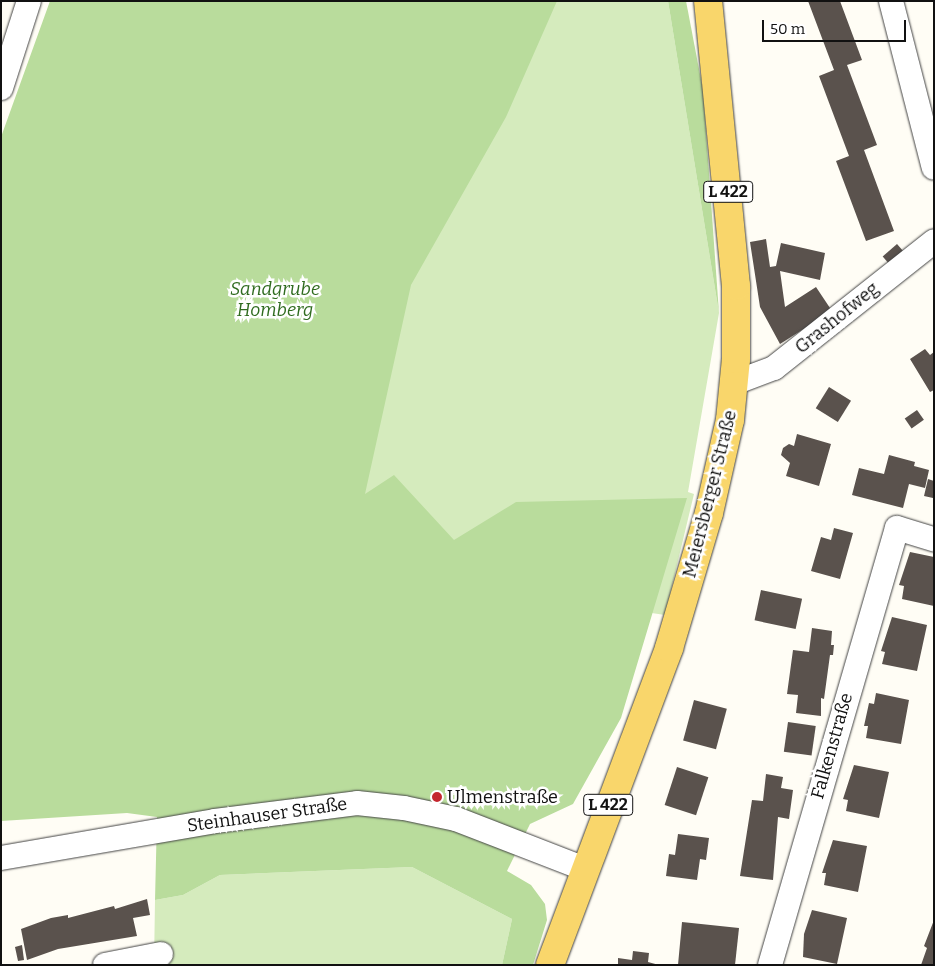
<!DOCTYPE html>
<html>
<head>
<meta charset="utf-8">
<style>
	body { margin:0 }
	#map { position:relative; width:935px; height:966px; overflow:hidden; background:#fffdf5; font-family:Bitter,serif }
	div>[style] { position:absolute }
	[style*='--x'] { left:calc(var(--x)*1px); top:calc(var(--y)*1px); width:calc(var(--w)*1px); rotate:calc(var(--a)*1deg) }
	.green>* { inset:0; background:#d5ebbd }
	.forest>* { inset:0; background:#b9dc9c }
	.building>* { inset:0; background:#5a524d; transform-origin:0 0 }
	.roads { filter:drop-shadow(0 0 1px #444) drop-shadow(0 0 1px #444) }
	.minor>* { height:24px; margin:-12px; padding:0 12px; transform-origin:12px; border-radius:12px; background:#fff }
	.major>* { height:28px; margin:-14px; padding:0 14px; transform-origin:14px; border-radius:14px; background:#f9d66b }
	.dots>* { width:14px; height:14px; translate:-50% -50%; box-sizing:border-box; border:2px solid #fff; border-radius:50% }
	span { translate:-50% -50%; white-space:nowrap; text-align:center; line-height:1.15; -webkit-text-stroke:5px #fff; paint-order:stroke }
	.shield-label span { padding:1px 4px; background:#fff; border:1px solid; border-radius:4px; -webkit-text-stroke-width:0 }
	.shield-label { font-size:16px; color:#111; font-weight:700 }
	.park-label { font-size:18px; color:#2f6b1f; font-style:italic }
	.street-label { font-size:18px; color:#111 }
	.poi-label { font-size:18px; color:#111 }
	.left { translate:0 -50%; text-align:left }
	.frame { position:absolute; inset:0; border:2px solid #111; pointer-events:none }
	.scale { position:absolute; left:762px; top:20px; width:144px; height:22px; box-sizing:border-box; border:2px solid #111; border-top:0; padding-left:6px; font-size:15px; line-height:18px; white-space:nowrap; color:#111; -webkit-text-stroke:4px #fff; paint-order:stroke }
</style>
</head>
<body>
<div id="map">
	<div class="green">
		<i style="clip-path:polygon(112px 1px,668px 1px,719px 313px,688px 492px,694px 494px,665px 615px,578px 602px,370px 623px,1px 210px)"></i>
		<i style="clip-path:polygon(412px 867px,512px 919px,502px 965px,154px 965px,155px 900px,183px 895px,220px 875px)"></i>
	</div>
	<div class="forest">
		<i style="clip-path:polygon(50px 1px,557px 1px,506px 117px,411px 285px,365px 494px,394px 475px,454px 540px,516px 502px,687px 498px,621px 718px,573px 804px,530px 824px,507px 871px,531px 885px,545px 904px,547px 920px,533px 965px,502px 965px,512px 919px,412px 867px,220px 875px,183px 895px,155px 900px,157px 817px,127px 813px,1px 821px,1px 137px)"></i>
		<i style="clip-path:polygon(668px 1px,686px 1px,703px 90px,719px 313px)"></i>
	</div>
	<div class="building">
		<i style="clip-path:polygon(808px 1px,840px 1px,862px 60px,847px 65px,877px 145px,864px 150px,894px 231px,866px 241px,836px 161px,849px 156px,819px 76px,834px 70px)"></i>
		<i style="clip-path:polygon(766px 239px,770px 267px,776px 266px,781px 243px,825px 253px,820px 280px,780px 271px,785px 307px,816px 287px,832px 311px,780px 344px,760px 307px,750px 242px)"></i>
		<i style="left:897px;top:244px;width:9px;height:19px;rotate:49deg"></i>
		<i style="clip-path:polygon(925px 349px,930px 355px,934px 352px,934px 390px,930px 392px,910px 359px)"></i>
		<i style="left:829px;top:387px;width:26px;height:25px;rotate:32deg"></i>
		<i style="left:917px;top:410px;width:12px;height:15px;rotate:55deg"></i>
		<i style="clip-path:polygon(797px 434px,831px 444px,819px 486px,786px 476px,790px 463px,781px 455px,783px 448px,789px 444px,794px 446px)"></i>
		<i style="clip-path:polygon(889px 455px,915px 462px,914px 466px,929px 470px,925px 488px,909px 484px,903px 508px,852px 495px,859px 468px,884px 474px)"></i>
		<i style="clip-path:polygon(928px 479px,934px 481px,934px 504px,933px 498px,924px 496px)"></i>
		<i style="clip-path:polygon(834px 528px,853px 533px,840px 579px,811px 571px,821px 537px,831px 540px)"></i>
		<i style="clip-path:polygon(910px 552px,934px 557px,934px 606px,902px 599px,904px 586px,899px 585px)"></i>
		<i style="left:761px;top:590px;width:42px;height:31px;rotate:12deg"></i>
		<i style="clip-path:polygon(892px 617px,927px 625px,917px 671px,882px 664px,885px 652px,881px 651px)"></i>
		<i style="clip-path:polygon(812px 628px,832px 631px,831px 645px,834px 645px,833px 655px,830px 655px,824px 699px,821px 698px,821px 716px,796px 713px,798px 695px,787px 694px,793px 650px,809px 652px)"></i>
		<i style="clip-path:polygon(876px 693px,909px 700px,901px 744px,866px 738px,868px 726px,864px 726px,869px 703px,874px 704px)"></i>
		<i style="left:694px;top:700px;width:34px;height:42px;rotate:15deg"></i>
		<i style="left:788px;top:722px;width:28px;height:30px;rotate:8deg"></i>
		<i style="clip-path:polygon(854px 765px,889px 772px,879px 818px,846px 811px,848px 800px,843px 799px)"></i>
		<i style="left:677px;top:767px;width:33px;height:40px;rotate:18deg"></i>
		<i style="clip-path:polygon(766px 774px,783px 777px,781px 788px,793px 790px,789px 819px,778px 817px,773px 880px,740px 876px,752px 800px,763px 801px)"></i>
		<i style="clip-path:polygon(678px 834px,709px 838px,706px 860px,700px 859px,697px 880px,666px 876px,669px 854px,675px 855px)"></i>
		<i style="clip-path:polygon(833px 840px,867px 846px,858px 892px,824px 885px,826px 873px,822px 873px)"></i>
		<i style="clip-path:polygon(147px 899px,150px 915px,133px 918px,137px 936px,58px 949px,27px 960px,21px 929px,51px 918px,68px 915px,68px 918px,114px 906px,115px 909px)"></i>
		<i style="clip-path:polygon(812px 910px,847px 918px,837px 964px,803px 957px,804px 934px)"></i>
		<i style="clip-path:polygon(934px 920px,934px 965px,921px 965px,927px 948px,924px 946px)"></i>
		<i style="clip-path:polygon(682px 922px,739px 928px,735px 965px,678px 965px)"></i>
		<i style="clip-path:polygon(22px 945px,24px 960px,18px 961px,15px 947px)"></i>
		<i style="clip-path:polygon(633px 951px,649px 953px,648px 962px,659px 965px,618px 965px,618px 958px,632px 960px)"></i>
	</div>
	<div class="roads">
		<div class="minor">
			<i style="--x:891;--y:1;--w:172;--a:75.6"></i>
			<i style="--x:1;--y:88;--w:91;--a:-72.2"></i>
			<i style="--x:734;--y:383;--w:43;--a:-20.6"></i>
			<i style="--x:774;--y:368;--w:204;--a:-38.4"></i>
			<i style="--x:1;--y:858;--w:217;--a:-9.8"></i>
			<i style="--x:215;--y:821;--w:143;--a:-7.2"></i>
			<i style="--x:357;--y:803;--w:47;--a:6.1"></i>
			<i style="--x:404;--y:808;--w:53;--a:11.9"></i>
			<i style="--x:456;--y:819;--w:138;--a:21.2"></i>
			<i style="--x:105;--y:965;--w:57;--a:-11.1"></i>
			<i style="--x:770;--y:965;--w:455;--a:-73.8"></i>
			<i style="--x:897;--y:528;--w:39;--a:17"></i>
		</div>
		<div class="major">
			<i style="--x:550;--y:965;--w:339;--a:-69.4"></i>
			<i style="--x:669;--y:648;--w:141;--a:-73.5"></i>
			<i style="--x:709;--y:513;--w:95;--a:-77.3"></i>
			<i style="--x:730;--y:420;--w:61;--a:-84.4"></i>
			<i style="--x:736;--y:359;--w:73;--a:-90"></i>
			<i style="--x:736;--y:286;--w:286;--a:-95.6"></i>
		</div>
	</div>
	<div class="dots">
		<i style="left:437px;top:797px;background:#c4262e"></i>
	</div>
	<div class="shield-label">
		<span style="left:728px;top:192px">L 422</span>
		<span style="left:608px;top:805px">L 422</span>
	</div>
	<div class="park-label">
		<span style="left:275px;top:300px">Sandgrube<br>Homberg</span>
	</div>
	<div class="street-label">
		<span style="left:837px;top:318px;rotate:-39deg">Grashofweg</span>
		<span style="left:710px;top:494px;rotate:-76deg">Meiersberger Straße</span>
		<span style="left:832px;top:746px;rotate:-74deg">Falkenstraße</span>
		<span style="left:267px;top:815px;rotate:-8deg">Steinhauser Straße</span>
	</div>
	<div class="poi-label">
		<span class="left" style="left:447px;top:797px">Ulmenstraße</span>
	</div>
	<div class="frame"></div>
	<div class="scale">50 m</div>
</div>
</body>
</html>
